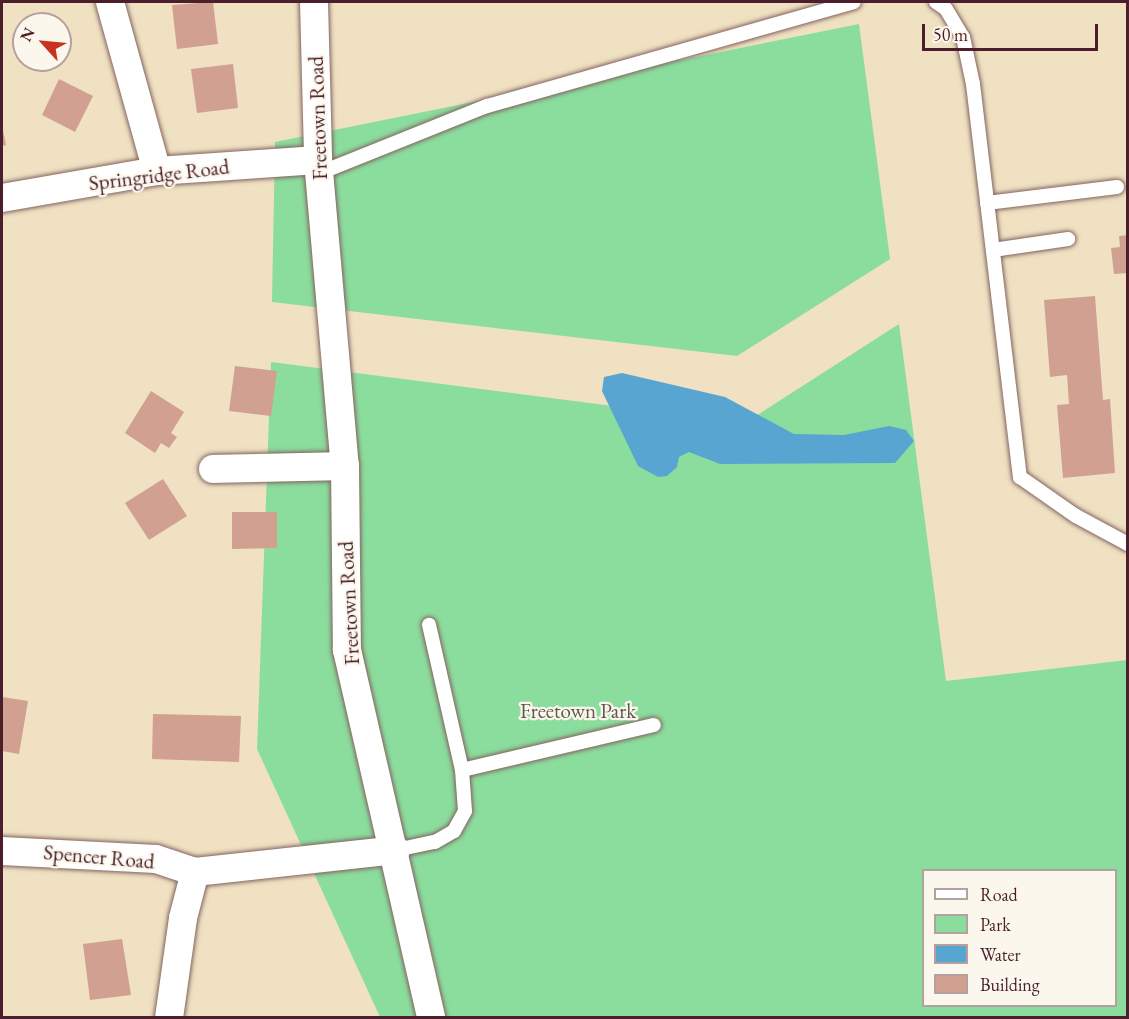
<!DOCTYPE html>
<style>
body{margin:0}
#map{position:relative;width:1129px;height:1019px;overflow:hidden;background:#efe1c2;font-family:"EB Garamond",serif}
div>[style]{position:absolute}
.green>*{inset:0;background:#8bdd9e}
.water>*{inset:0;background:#58a5d1}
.building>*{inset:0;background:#d1a090}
.roads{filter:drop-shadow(0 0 2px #846360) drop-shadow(0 0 2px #846360)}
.lane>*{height:14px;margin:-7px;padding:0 7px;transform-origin:7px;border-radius:7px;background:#fff}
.street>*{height:28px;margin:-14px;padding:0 14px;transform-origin:14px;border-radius:14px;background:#fff}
span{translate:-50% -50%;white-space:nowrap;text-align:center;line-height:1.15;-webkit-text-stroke:4.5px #fbf7ec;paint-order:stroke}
.street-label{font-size:21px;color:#4a1f2b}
.park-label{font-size:21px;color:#5e584e}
.frame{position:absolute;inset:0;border:3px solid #4a1f2b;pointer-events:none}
.legend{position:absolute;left:922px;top:869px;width:195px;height:138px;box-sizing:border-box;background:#fbf7ec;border:2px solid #b4a19f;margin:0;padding:8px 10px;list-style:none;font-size:18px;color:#4a1f2b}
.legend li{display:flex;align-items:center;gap:12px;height:30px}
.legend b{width:30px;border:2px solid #b4a19f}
.north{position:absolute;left:12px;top:12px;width:60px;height:60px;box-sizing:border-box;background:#fbf7ec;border:2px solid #b4a19f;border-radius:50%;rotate:297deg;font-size:16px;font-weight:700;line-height:24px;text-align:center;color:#4a1f2b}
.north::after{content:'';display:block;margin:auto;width:21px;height:27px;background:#c8321e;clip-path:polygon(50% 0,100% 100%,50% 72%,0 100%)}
.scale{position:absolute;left:922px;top:24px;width:176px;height:27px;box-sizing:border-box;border:3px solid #4a1f2b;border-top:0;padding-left:8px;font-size:18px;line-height:21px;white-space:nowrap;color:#4a1f2b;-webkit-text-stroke:4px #fbf7ec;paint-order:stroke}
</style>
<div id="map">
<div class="green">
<i style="clip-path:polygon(859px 24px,890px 259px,737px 356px,272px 302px,275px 142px)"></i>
<i style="clip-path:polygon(evenodd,899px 324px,946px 681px,1127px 660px,1127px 1017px,380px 1017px,257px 749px,271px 362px,745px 423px,899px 324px,924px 870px,1116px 870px,1116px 1006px,924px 1006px,924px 870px)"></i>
</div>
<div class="water">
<i style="clip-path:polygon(622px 373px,725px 397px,794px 434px,844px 435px,889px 426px,906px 430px,914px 441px,895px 463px,720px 464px,689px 452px,679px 457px,677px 467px,667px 476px,658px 477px,638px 466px,602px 391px,604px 377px)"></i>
</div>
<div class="building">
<i style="clip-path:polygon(213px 2px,218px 44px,177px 49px,172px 5px)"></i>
<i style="clip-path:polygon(233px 64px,238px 108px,197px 113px,191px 69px)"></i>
<i style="clip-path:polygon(59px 79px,93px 96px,75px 132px,42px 115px)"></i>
<i style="clip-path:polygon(2px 126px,6px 145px,2px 146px)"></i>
<i style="clip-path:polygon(1128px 235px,1128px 273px,1114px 274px,1111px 248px,1120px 247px,1119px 236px)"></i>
<i style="clip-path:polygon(1095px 296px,1103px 400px,1110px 399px,1115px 473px,1063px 478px,1057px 405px,1069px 404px,1067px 375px,1050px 377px,1044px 300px)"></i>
<i style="clip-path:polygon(235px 366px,277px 371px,271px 416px,229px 411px)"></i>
<i style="clip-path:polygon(151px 391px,184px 412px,171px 433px,177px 437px,169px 448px,161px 443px,155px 453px,125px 433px)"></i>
<i style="clip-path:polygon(163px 479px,187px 516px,149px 540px,125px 503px)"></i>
<i style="clip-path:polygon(232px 512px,277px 512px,277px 548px,232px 549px)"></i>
<i style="clip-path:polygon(2px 697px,28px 701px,19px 754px,2px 751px)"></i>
<i style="clip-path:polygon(153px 714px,241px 716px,239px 762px,152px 759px)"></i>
<i style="clip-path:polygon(122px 939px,131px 995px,90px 1000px,83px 944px)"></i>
</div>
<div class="roads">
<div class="lane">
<i style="left:936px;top:2px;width:12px;rotate:35deg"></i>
<i style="left:946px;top:9px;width:33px;rotate:59deg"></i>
<i style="left:963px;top:37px;width:48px;rotate:78deg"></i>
<i style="left:973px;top:84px;width:396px;rotate:83.2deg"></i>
<i style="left:1020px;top:477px;width:68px;rotate:34.9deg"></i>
<i style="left:1076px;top:516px;width:59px;rotate:28.3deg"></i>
<i style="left:320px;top:173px;width:180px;rotate:-21.9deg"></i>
<i style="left:487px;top:106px;width:381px;rotate:-15.8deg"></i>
<i style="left:987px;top:203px;width:131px;rotate:-7deg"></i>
<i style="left:993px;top:250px;width:76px;rotate:-8.3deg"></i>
<i style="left:462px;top:770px;width:197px;rotate:-13.2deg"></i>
<i style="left:396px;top:850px;width:40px;rotate:-12deg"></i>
<i style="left:435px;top:842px;width:22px;rotate:-30deg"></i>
<i style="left:454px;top:831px;width:23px;rotate:-61deg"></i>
<i style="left:465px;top:811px;width:41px;rotate:-94.2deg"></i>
<i style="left:462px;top:770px;width:149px;rotate:-102.8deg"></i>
</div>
<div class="street">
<i style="left:110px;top:2px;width:175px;rotate:74.5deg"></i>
<i style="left:314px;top:2px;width:158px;rotate:88.5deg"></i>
<i style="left:318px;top:160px;width:307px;rotate:85deg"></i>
<i style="left:345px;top:466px;width:184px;rotate:89.4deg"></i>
<i style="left:347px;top:650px;width:377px;rotate:77.1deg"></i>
<i style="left:2px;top:198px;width:157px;rotate:-9.9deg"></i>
<i style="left:157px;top:171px;width:161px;rotate:-3.9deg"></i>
<i style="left:213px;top:469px;width:132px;rotate:-1.3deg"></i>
<i style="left:2px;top:851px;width:154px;rotate:3deg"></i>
<i style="left:156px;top:859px;width:41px;rotate:18.4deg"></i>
<i style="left:195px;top:872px;width:202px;rotate:-6.2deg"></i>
<i style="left:169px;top:1018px;width:101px;rotate:-82deg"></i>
<i style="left:183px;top:918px;width:48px;rotate:-75.4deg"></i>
</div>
</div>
<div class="street-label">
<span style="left:318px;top:118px;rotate:-92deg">Freetown Road</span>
<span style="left:159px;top:175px;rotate:-7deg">Springridge Road</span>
<span style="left:349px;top:603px;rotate:-93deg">Freetown Road</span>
<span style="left:99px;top:857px;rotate:5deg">Spencer Road</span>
</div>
<div class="park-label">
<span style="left:578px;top:711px">Freetown Park</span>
</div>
<div class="frame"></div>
<ul class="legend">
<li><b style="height:8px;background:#fff"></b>Road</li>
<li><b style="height:16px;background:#8bdd9e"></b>Park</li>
<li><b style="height:16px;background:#58a5d1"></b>Water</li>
<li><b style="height:16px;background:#d1a090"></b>Building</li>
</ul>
<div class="north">N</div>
<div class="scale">50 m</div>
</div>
